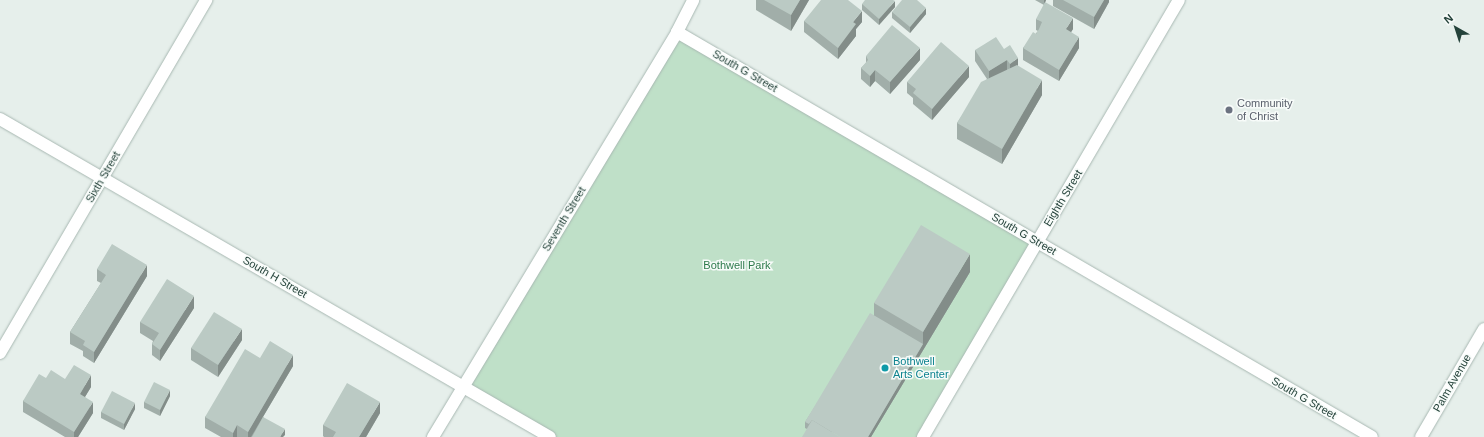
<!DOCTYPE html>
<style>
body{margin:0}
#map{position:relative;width:1484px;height:437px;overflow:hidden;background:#e6efeb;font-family:Arial,sans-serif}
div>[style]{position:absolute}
.green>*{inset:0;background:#bfe0c8}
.roads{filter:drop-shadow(0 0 1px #a8b8b2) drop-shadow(0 0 1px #a8b8b2)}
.street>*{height:12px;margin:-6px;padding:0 6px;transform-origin:6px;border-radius:6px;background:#fff}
.wall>*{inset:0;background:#a1aea9}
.shaded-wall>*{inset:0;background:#838d89}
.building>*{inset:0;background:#bbcac4}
.dots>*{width:11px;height:11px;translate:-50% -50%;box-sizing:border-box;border:2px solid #f7fbf9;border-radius:50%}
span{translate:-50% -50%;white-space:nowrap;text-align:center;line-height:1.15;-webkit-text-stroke:3px #f7fbf9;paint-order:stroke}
.street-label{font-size:11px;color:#24423a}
.worship-label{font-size:11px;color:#5b616d}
.left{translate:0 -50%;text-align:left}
.park-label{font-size:11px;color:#2d7a4b}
.culture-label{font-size:11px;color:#0d838f}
.north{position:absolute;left:1436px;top:8px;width:40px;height:40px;-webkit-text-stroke:3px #f7fbf9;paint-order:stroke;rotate:321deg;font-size:11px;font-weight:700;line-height:16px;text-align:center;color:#24423a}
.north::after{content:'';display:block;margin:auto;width:14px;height:18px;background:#24423a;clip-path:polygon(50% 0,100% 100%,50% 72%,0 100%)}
</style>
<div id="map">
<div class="green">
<i style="clip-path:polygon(677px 32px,1037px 242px,923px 437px,550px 437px,462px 386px)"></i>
</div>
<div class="roads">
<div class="street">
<i style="left:677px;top:32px;width:804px;rotate:30.23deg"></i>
<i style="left:0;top:119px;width:635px;rotate:30.04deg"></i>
<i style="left:0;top:353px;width:409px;rotate:-59.7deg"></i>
<i style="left:433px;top:437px;width:473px;rotate:-58.9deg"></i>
<i style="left:677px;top:32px;width:36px;rotate:-63deg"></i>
<i style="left:923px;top:437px;width:506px;rotate:-59.64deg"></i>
<i style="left:1421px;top:437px;width:125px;rotate:-59.7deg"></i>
</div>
</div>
<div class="wall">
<i style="clip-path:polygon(756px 0,809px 0,791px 31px,756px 10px)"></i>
<i style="clip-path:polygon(1035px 0,1046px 0,1044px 5px)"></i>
<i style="clip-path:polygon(1053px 0,1109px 0,1109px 2px,1094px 29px,1053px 6px)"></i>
<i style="clip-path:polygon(862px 4px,895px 7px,879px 25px,862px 10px)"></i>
<i style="clip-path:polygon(892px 12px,926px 14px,910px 33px,892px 18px)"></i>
<i style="clip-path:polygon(1036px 19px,1073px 29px,1071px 32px,1079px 48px,1059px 81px,1023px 60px,1023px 48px,1038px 31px,1036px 30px)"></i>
<i style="clip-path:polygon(804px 21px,862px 22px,856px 29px,856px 36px,838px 59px,804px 32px)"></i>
<i style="clip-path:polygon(1004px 49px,1042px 95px,1002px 164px,957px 139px,957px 123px,987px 79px,975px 61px,975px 50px)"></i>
<i style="clip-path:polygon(866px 56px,920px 60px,890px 94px,875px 81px,870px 87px,861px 79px,861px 68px,866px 63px)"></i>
<i style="clip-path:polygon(969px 77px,932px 120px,913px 104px,913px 98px,907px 93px,907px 82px)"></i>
<i style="clip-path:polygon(97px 269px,147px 276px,94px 363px,83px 356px,83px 351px,70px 344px,70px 332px,101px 283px,97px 281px)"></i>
<i style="clip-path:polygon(970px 272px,871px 437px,807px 429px,805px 428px,805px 422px,874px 315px,874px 303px)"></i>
<i style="clip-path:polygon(194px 308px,160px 361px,152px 355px,152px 344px,153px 341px,140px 333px,140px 322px)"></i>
<i style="clip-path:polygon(242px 340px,218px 377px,191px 360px,191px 348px)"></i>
<i style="clip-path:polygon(260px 358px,293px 366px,263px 417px,285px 435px,251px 437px,221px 437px,205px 428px,205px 417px)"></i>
<i style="clip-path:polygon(46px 378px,91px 387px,85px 397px,93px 413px,78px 437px,65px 437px,23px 412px,23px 401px)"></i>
<i style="clip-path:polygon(170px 396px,160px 416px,144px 408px,144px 402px)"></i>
<i style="clip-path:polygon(135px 409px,124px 430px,101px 418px,101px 412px)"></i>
<i style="clip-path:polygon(380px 413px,366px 437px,324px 437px,323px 436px,323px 425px)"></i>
</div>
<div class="shaded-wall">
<i style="clip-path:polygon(800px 0,809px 0,791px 31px,791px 15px)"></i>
<i style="clip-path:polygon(1044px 0,1046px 0,1044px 5px)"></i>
<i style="clip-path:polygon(1104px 0,1109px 0,1109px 2px,1094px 29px,1094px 17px)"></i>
<i style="clip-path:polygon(895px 1px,895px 7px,879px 25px,879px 19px)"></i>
<i style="clip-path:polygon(926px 8px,926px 14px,910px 33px,910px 27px)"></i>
<i style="clip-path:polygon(862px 11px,862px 22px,856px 29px,856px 36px,838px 59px,838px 48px,853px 22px)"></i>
<i style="clip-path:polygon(1073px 18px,1073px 29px,1066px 40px,1066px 29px)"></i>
<i style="clip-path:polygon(1079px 37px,1079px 48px,1059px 81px,1059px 70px)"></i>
<i style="clip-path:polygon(920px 48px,920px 60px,890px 94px,890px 82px)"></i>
<i style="clip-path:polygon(1018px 58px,1018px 70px,1010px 75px,1010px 64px)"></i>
<i style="clip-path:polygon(1007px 60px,1007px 71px,989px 82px,989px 71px)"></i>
<i style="clip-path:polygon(969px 66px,969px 77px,932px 120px,932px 109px)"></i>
<i style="clip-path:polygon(875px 70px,875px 81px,870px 87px,870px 76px)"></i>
<i style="clip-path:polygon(1042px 80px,1042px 95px,1002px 164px,1002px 149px)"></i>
<i style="clip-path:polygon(970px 254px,970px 272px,871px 437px,868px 437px,923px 344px,923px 332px)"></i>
<i style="clip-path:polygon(147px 265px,147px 276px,94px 363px,94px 352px)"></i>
<i style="clip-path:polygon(194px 296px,194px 308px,160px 361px,160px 350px)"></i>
<i style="clip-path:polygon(242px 329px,242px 340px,218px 377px,218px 365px)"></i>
<i style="clip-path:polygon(293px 355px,293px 366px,251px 437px,248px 437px,248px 432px)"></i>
<i style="clip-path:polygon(91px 375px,91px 387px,80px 405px,80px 394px)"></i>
<i style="clip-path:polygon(170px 390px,170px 396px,160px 416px,160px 410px)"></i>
<i style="clip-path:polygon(93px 402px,93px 413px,78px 437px,74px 437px,74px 432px)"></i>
<i style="clip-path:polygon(380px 402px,380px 413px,366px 437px,359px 437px)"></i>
<i style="clip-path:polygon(135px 403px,135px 409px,124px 430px,124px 424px)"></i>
<i style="clip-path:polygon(237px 425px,237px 437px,233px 437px,233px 433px)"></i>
<i style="clip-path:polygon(285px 429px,285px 435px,283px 437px,280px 437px)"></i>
</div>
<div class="building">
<i style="clip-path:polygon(764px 0,800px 0,791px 15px)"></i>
<i style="clip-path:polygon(821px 0,848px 0,862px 11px,853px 22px,856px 24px,838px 48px,804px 21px)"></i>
<i style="clip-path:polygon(865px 0,893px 0,895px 1px,879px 19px,862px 4px)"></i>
<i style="clip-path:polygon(902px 0,917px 0,926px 8px,910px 27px,892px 12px)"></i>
<i style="clip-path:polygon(1063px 0,1104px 0,1094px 17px)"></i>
<i style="clip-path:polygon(1045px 2px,1073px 18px,1066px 29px,1079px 37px,1059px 70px,1023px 48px,1033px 32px,1036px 34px,1039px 29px,1042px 22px,1036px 19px)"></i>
<i style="clip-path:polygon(892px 25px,920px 48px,890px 82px,875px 70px,870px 76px,861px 68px,868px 60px,866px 56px)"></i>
<i style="clip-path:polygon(996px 37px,1004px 49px,1010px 45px,1018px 58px,1010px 64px,1007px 60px,989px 71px,975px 50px)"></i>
<i style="clip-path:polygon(941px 42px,969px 66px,932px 109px,913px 93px,916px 89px,907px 82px)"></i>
<i style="clip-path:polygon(1017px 65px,1042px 80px,1002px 149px,957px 123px,981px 82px)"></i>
<i style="clip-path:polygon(921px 225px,970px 254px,923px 332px,874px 303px)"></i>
<i style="clip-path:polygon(112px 244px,147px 265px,94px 352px,83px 345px,85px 341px,70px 332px,106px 275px,97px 269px)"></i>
<i style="clip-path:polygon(167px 279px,194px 296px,160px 350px,152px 344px,159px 333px,140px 322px)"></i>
<i style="clip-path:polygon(214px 312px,242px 329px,218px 365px,191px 348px)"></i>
<i style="clip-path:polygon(870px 313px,923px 344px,868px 437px,840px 437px,812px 420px,809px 424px,805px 422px)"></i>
<i style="clip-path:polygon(270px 341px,293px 355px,248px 432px,237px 425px,233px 433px,205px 417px,245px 349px,260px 358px)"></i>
<i style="clip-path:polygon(74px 365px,91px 375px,80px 394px,93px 402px,74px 432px,23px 401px,39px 374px,46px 378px,51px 370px,65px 379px)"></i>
<i style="clip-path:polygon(154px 382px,170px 390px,160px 410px,144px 402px)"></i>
<i style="clip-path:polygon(347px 383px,380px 402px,359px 437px,333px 437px,336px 432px,323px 425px)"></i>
<i style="clip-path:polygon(112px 391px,135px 403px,124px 424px,101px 412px)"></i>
<i style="clip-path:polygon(263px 417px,285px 429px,280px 437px,252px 437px)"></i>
<i style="clip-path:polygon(812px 420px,840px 437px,802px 437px)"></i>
</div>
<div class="dots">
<i style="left:1229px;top:110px;background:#6b7280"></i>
<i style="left:885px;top:368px;background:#0f9aa8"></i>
</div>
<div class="street-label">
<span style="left:745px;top:71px;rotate:30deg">South G Street</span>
<span style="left:103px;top:177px;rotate:-60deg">Sixth Street</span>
<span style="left:1063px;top:198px;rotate:-59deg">Eighth Street</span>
<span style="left:564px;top:219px;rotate:-59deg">Seventh Street</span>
<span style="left:1024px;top:234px;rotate:30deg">South G Street</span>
<span style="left:275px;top:277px;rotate:30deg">South H Street</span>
<span style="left:1452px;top:383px;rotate:-60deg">Palm Avenue</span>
<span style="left:1304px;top:398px;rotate:30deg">South G Street</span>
</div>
<div class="worship-label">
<span class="left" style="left:1237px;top:110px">Community<br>of Christ</span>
</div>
<div class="park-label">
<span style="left:737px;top:265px">Bothwell Park</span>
</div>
<div class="culture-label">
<span class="left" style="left:893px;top:368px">Bothwell<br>Arts Center</span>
</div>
<div class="north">N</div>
</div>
